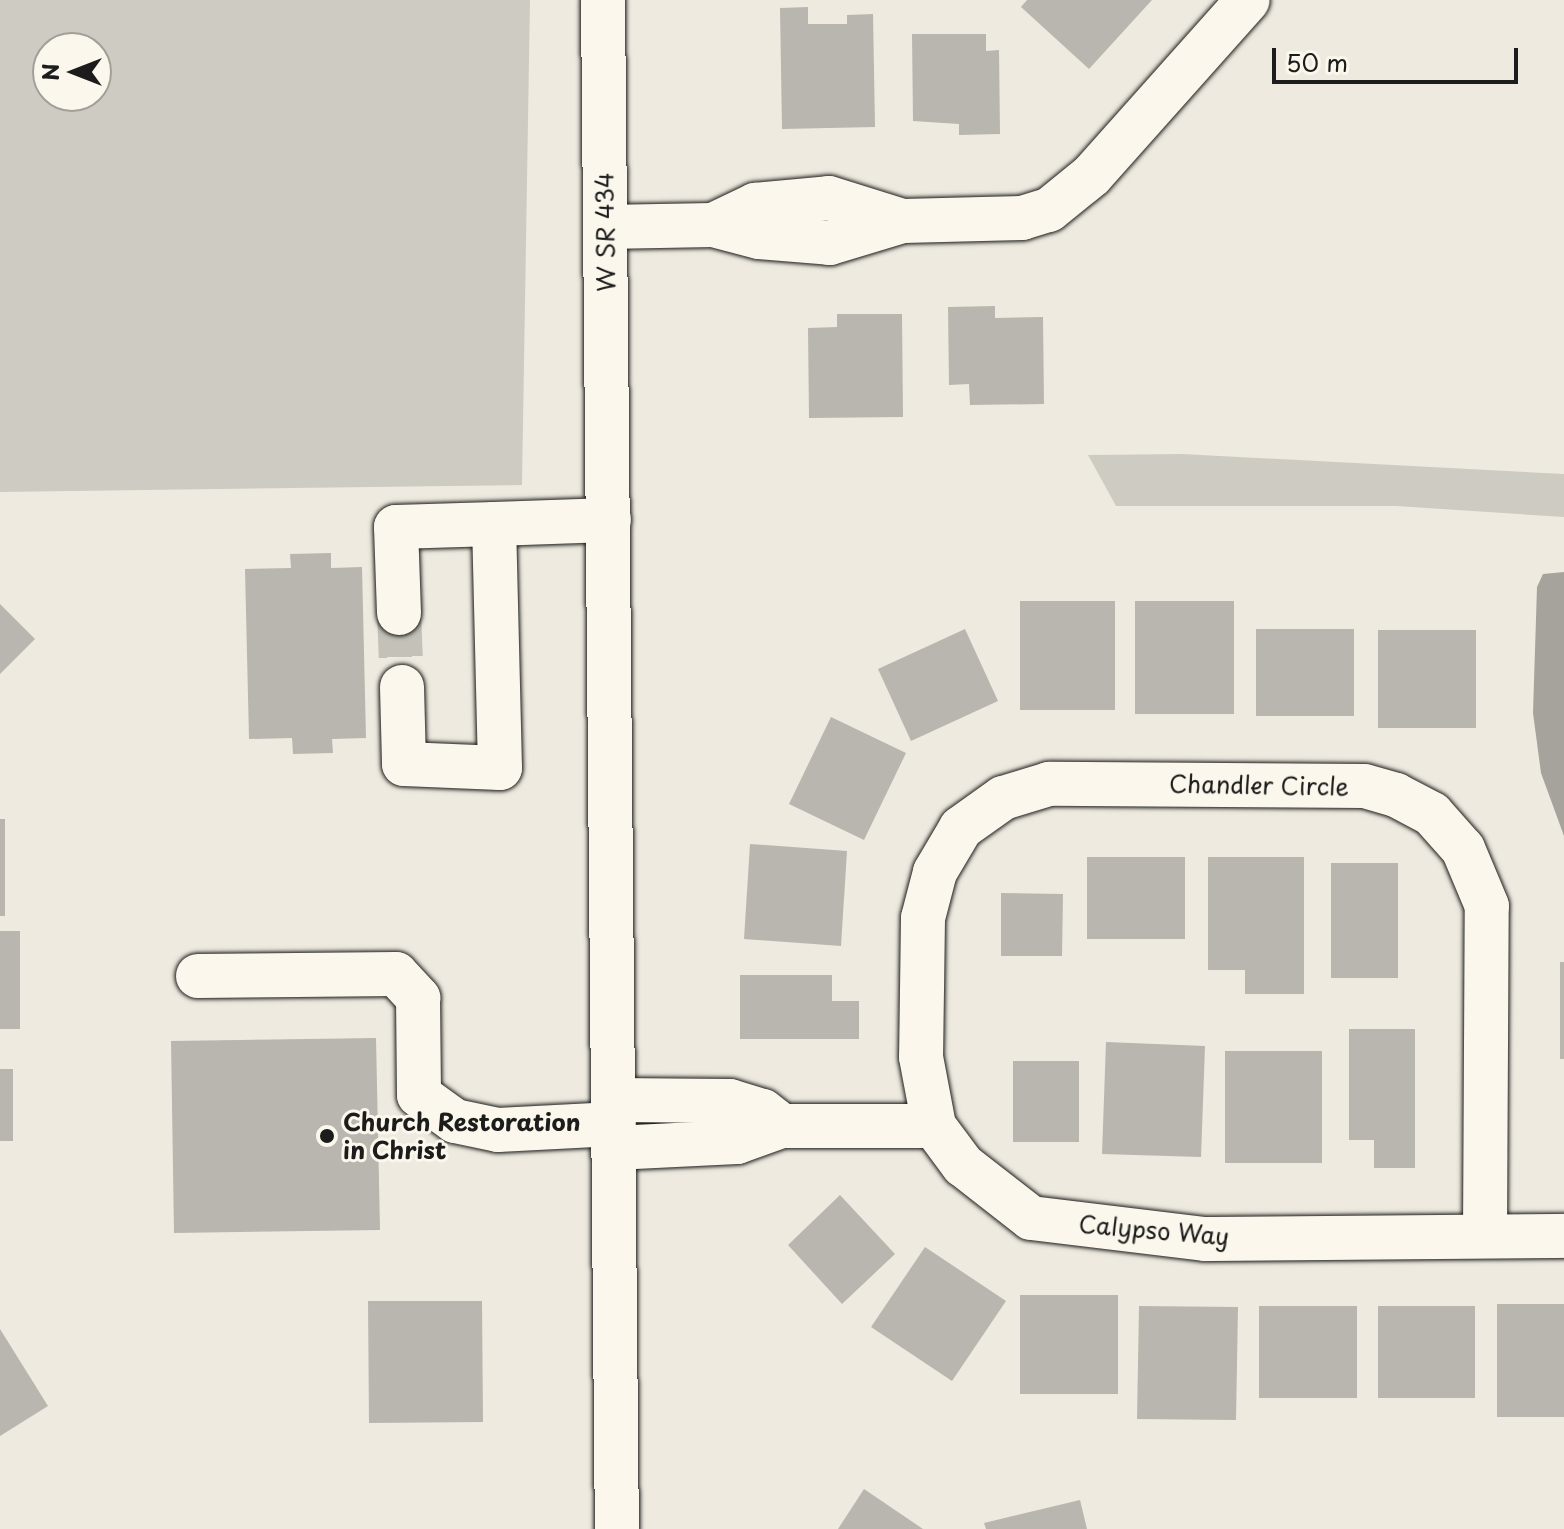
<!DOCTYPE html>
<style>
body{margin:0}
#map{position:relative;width:1564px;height:1529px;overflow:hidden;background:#eeeadf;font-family:"Playpen Sans",sans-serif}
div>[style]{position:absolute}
.green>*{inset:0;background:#ceccc2}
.water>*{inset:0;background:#a6a39d}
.building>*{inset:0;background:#b9b6af}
.minor-tunnel>*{height:44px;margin-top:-22px;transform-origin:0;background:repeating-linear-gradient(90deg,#c4c1b8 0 44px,transparent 0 66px)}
.roads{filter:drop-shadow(0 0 2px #1c1c1c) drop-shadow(0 0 2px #1c1c1c)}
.minor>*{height:44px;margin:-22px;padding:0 22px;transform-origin:22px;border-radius:22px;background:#fbf7ec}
.major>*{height:44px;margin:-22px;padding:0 22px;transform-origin:22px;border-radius:22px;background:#fbf7ec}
.dots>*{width:22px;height:22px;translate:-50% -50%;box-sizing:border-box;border:4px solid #fbf7ec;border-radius:50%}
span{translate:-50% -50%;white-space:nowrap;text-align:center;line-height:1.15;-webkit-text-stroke:6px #fbf7ec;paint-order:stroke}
.street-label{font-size:24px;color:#1c1c1c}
.poi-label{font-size:24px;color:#1c1c1c;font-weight:700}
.left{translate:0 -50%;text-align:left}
.north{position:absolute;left:32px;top:32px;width:80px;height:80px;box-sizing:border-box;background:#fbf7ec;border:2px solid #a29f99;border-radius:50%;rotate:270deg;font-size:22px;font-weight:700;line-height:32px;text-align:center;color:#1c1c1c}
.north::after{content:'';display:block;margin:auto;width:28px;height:36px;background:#1c1c1c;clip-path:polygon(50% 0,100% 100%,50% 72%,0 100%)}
.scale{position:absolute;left:1272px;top:48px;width:246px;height:36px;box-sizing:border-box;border:4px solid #1c1c1c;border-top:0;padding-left:10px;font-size:24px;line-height:28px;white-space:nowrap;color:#1c1c1c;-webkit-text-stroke:6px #fbf7ec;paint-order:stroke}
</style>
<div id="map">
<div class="green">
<i style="clip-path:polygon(evenodd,0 0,530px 0,522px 485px,0 492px,0 0,96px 48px,96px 96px,48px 96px,48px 48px,96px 48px)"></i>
<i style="clip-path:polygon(1182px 454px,1564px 474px,1564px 517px,1396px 506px,1116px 506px,1088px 455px)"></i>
</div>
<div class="water">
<i style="clip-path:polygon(1564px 572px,1564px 836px,1541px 773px,1533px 713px,1537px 587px,1543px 574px)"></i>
</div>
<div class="building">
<i style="clip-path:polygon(1027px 0,1152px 0,1089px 69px,1021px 7px)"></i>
<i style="clip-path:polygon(808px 7px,808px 24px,847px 24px,847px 15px,873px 14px,875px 127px,782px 129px,780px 8px)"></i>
<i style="clip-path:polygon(912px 34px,986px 34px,986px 51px,999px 50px,1000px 134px,959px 135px,959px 124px,913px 121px)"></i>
<i style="clip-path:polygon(995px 306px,995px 318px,1043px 317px,1044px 404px,970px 405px,969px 384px,949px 385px,948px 307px)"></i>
<i style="clip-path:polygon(837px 314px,902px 314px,903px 417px,809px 418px,808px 328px,837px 327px)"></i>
<i style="clip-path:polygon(331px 553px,331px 568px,362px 567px,366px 738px,332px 739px,333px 753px,293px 754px,292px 738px,249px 739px,245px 569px,291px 568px,290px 554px)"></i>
<i style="clip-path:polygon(1020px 601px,1115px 601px,1115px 710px,1020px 710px)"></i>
<i style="clip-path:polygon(1135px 601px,1234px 601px,1234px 714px,1135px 714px)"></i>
<i style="clip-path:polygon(0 604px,35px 639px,0 674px)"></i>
<i style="clip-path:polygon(965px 629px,998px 701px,911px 741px,878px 669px)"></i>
<i style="clip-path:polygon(1256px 629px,1354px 629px,1354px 716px,1256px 716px)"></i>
<i style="clip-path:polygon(1378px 630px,1476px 630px,1476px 728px,1378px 728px)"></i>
<i style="clip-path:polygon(831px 717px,906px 753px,864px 840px,789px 804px)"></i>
<i style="clip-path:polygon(0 819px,5px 819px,5px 916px,0 916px)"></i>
<i style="clip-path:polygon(750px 844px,847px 851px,841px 946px,744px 939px)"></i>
<i style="clip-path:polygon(1087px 857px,1185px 857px,1185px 939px,1087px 939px)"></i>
<i style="clip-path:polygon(1208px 857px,1304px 857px,1304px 994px,1245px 994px,1245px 970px,1208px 970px)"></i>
<i style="clip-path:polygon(1331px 863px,1398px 863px,1398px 978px,1331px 978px)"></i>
<i style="clip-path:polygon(1001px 893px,1063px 894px,1062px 956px,1001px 956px)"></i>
<i style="clip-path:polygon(0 931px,20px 931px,20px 1029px,0 1029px)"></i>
<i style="clip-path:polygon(1560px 962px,1564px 962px,1564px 1059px,1560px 1059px)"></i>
<i style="clip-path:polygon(740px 975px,832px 975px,832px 1001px,859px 1001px,859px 1039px,740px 1039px)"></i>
<i style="clip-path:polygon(1349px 1029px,1415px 1029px,1415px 1168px,1374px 1168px,1374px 1140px,1349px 1140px)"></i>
<i style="clip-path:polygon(376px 1038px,380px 1230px,174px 1233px,171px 1041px)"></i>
<i style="clip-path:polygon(1106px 1042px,1205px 1046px,1201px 1157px,1102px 1154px)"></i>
<i style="clip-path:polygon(1225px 1051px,1322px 1051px,1322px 1163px,1225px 1163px)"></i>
<i style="clip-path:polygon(1013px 1061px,1079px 1061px,1079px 1142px,1013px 1142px)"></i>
<i style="clip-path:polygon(0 1069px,13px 1069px,13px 1141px,0 1141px)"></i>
<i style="clip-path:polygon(840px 1195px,895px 1254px,842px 1304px,788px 1245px)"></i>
<i style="clip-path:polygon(925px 1247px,1006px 1301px,952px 1381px,871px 1327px)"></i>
<i style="clip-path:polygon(1020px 1295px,1118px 1295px,1118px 1394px,1020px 1394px)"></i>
<i style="clip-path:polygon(368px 1301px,482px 1301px,483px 1422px,369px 1423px)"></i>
<i style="clip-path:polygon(1497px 1304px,1564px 1304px,1564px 1417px,1497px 1417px)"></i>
<i style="clip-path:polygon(1139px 1306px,1238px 1307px,1236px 1420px,1137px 1419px)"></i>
<i style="clip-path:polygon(1259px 1306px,1357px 1306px,1357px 1398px,1259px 1398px)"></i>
<i style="clip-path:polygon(1378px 1306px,1475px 1306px,1475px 1398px,1378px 1398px)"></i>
<i style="clip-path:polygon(0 1329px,48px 1406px,0 1436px)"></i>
<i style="clip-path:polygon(864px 1489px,923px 1529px,838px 1529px)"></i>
<i style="clip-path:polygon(1080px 1500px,1087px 1529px,986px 1529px,984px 1523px)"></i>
</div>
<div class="minor-tunnel">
<i style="left:399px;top:613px;width:74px;rotate:87.7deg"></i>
</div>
<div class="roads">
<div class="minor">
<i style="left:713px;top:225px;width:47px;rotate:-25.5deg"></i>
<i style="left:755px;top:205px;width:74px;rotate:-5.4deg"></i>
<i style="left:829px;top:198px;width:77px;rotate:17.3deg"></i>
<i style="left:605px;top:227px;width:108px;rotate:-1.1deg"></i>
<i style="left:713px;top:225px;width:48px;rotate:14.6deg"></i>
<i style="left:759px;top:237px;width:71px;rotate:4.8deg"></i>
<i style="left:830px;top:243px;width:76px;rotate:-16.8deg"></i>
<i style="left:903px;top:221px;width:119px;rotate:-1.4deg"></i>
<i style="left:1022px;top:218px;width:28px;rotate:-17deg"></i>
<i style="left:1049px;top:210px;width:55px;rotate:-39.1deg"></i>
<i style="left:1092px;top:175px;width:234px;rotate:-48.3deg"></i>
<i style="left:399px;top:613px;width:86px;rotate:-92deg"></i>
<i style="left:396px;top:527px;width:98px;rotate:-1.8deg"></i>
<i style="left:402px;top:687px;width:77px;rotate:88.5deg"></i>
<i style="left:404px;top:764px;width:96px;rotate:2.4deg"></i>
<i style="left:500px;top:768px;width:244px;rotate:-91.4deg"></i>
<i style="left:494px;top:524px;width:115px;rotate:-2deg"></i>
<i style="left:198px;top:976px;width:198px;rotate:-0.6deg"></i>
<i style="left:396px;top:974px;width:33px;rotate:47deg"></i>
<i style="left:418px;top:998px;width:97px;rotate:89.4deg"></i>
<i style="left:419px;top:1095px;width:44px;rotate:35.8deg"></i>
<i style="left:455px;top:1121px;width:44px;rotate:11.8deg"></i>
<i style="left:498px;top:1130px;width:116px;rotate:-3deg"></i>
<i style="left:614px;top:1100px;width:116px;rotate:0.5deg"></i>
<i style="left:730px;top:1101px;width:34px;rotate:17deg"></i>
<i style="left:763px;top:1111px;width:24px;rotate:38deg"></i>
<i style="left:614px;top:1148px;width:123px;rotate:-2.8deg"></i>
<i style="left:737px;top:1142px;width:48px;rotate:-19.6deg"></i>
<i style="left:782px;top:1126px;width:152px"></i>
<i style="left:1485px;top:1236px;width:330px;rotate:-89.7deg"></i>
<i style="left:1487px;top:906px;width:62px;rotate:-112.8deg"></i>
<i style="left:1463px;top:849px;width:47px;rotate:-131.5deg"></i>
<i style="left:1432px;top:814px;width:41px;rotate:-152.2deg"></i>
<i style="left:1396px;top:795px;width:33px;rotate:-164deg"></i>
<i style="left:1364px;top:786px;width:315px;rotate:-179.6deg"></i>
<i style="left:1049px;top:784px;width:48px;rotate:163.1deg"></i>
<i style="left:1003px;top:798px;width:52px;rotate:144.5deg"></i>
<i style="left:961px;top:828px;width:51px;rotate:120.6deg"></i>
<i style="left:935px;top:872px;width:48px;rotate:104.6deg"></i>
<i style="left:923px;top:918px;width:139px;rotate:90.8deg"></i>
<i style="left:921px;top:1057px;width:70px;rotate:79.3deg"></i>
<i style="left:934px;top:1126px;width:49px;rotate:53.4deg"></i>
<i style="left:963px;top:1165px;width:86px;rotate:37.9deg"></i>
<i style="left:1031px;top:1218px;width:175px;rotate:6.9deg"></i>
<i style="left:1205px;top:1239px;width:359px;rotate:-0.5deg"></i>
</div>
<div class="major">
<i style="left:603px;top:0;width:1529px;rotate:89.48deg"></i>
</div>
</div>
<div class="dots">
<i style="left:327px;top:1136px;background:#1c1c1c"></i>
</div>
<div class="street-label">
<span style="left:605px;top:232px;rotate:-91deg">W SR 434</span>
<span style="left:1259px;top:785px;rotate:1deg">Chandler Circle</span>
<span style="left:1154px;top:1230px;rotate:5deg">Calypso Way</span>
</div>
<div class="poi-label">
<span class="left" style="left:343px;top:1136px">Church Restoration<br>in Christ</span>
</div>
<div class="north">N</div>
<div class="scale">50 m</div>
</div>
